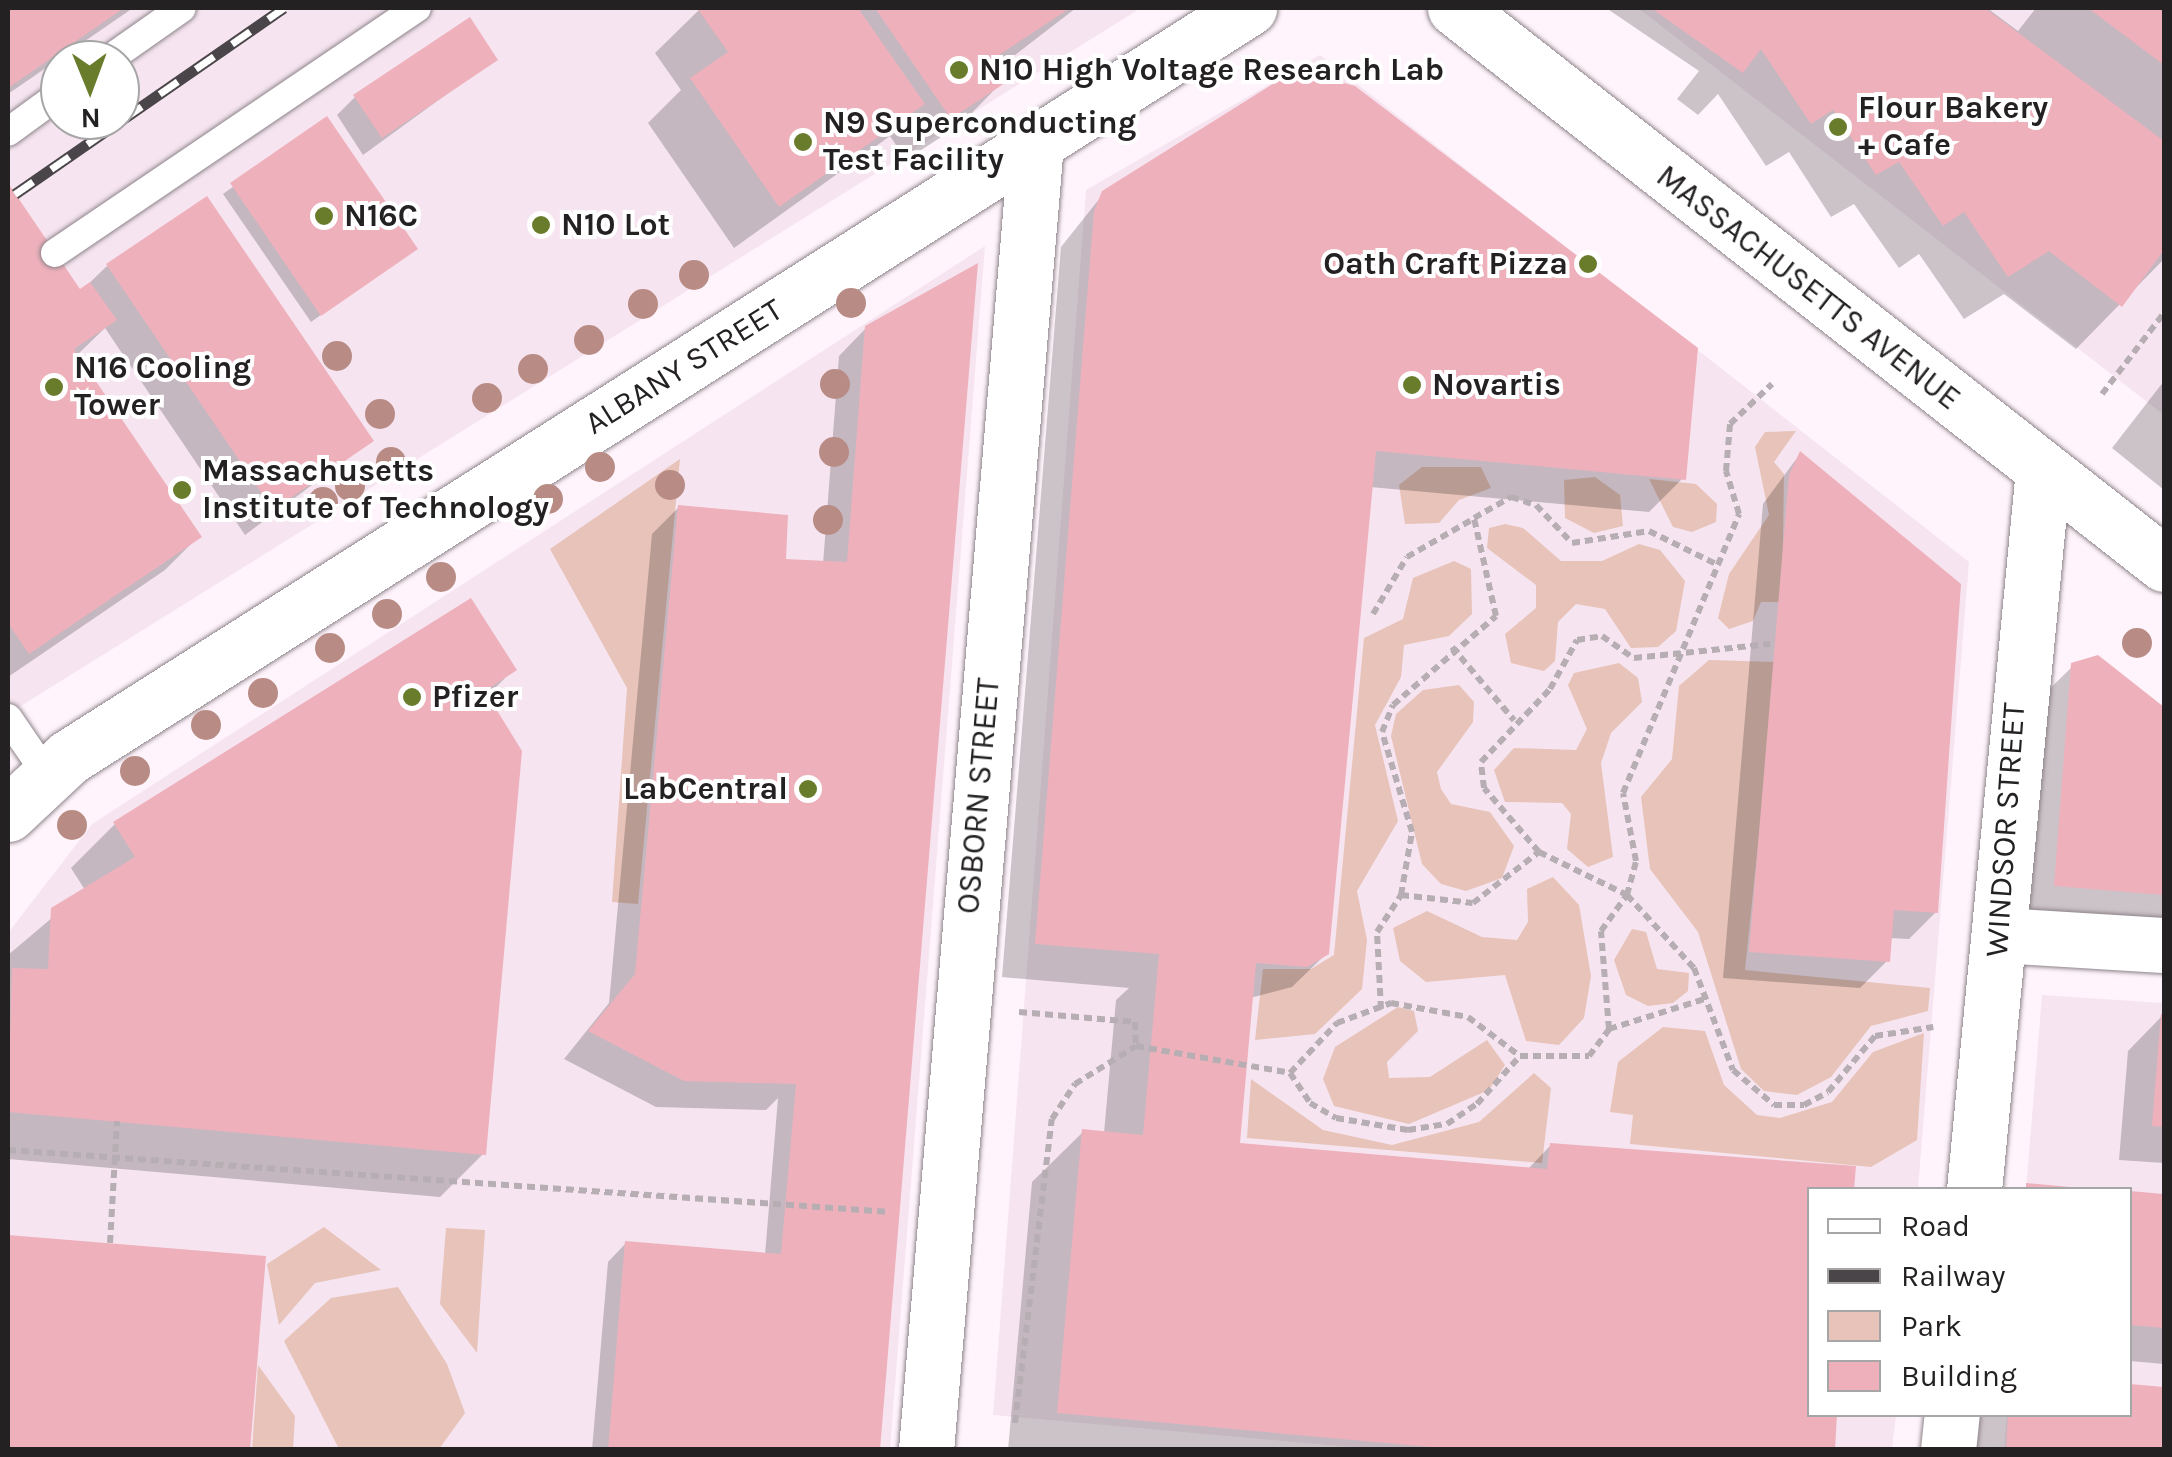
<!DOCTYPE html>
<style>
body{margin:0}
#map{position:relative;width:2172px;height:1457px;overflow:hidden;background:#fff4fb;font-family:Karla,sans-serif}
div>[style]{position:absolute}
.built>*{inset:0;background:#f6e5f0}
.green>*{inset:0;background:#e7c3b9}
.shadow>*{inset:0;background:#0003}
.building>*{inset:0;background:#eeb1bc}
.path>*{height:6px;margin-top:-3px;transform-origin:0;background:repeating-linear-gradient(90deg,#b6aeb3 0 8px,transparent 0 13px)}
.roads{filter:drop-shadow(0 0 2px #8d848a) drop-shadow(0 0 2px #8d848a)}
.service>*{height:28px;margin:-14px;padding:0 14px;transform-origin:14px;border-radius:14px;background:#fff}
.minor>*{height:55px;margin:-27.5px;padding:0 27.5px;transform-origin:27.5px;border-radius:27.5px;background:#fff}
.secondary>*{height:55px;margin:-27.5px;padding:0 27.5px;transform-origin:27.5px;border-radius:27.5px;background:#fff}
.primary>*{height:55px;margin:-27.5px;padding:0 27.5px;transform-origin:27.5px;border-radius:27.5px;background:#fff}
.rail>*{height:11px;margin-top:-5.5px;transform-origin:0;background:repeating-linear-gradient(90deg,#fff 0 22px,#4a4548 0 44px);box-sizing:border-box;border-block:2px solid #4a4548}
.path-bridge>*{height:6px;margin-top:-3px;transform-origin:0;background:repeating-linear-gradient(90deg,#b6aeb3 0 8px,transparent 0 13px)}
.trees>*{width:30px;height:30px;margin:-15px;border-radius:50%;background:#b88c85}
.dots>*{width:28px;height:28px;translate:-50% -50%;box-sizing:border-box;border:5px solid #fff;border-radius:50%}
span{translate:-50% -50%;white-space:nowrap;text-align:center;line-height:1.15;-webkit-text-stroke:8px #fff;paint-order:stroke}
.poi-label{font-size:32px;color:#242123;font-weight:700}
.left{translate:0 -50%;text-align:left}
.right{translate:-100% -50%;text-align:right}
.street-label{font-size:32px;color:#242123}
.frame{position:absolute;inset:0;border:10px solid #242123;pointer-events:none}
.legend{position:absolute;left:1807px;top:1187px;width:325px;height:230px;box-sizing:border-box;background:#fff;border:2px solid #a7a6a7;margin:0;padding:12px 18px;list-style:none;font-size:30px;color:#242123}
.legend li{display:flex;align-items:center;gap:20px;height:50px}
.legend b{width:50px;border:2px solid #a7a6a7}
.north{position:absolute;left:40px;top:40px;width:100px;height:100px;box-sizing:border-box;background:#fff;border:2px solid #a7a6a7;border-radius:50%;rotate:179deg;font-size:28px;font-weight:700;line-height:40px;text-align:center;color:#242123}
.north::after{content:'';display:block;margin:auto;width:35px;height:45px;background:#687c2c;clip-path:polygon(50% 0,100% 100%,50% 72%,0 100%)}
</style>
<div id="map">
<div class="built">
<i style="clip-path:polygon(evenodd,8px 8px,1141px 8px,8px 714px,8px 8px,60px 60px,120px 60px,120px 120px,60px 120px,60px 60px)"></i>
<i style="clip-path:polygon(1638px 8px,2164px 8px,2164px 415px)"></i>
<i style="clip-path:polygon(1320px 55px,1969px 562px,1918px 1189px,1810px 1190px,1810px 1414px,1896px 1415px,1892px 1449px,1384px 1450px,993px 1415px,1086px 190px)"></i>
<i style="clip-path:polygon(985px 246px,890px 1449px,8px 1450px,8px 933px,92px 824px)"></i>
<i style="clip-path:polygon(2042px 995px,2164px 1003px,2164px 1449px,2004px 1450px,2007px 1415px,2130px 1414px,2130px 1190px,2026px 1189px)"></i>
</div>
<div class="green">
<i style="clip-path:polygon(1796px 431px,1774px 462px,1784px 474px,1782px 602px,1761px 602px,1753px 621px,1729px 629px,1718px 618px,1729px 574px,1769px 515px,1755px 447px,1765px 432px)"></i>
<i style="clip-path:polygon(680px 459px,638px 904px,612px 902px,627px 688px,550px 549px)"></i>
<i style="clip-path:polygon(1422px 467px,1481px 467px,1491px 488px,1459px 500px,1439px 523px,1405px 524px,1399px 485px)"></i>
<i style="clip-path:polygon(1595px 477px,1620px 495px,1623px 526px,1594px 533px,1565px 518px,1564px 480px)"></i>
<i style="clip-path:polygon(1649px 479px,1696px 484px,1717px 504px,1716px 522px,1692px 532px,1673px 527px)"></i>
<i style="clip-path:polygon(1505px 524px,1523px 528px,1561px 561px,1602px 561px,1639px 544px,1660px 550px,1685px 581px,1676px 631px,1658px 647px,1631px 648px,1605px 609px,1576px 604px,1558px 622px,1555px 661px,1544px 671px,1511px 663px,1505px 634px,1536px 608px,1536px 585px,1487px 548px,1489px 528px)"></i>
<i style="clip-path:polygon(1454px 561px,1471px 569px,1472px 614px,1449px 636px,1404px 645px,1401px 677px,1375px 725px,1398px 821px,1357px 891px,1367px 940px,1362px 989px,1315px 1034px,1255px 1040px,1263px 969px,1311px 969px,1334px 955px,1364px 638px,1403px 619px,1413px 578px)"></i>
<i style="clip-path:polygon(1709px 660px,1777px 662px,1745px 970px,1930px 988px,1928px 1011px,1871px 1026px,1831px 1077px,1797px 1095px,1764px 1091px,1741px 1069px,1698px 932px,1650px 869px,1641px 797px,1672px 759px,1679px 686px)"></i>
<i style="clip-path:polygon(1619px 663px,1638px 678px,1642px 702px,1611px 733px,1601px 763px,1613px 857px,1588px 867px,1567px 849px,1571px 814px,1562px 803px,1505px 802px,1494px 770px,1514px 748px,1576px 750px,1587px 729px,1568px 685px,1574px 673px)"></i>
<i style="clip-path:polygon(1459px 685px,1474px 702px,1473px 722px,1437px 772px,1441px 789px,1451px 804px,1490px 812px,1514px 846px,1502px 878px,1466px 891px,1441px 884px,1422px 864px,1391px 736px,1396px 714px,1423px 690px)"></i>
<i style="clip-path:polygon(1553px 877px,1579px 905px,1591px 976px,1584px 1018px,1559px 1045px,1526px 1041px,1505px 975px,1426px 982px,1400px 961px,1393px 928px,1427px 911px,1482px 937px,1517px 940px,1528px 922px,1527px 889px)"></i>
<i style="clip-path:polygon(1632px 929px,1646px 932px,1657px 969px,1689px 973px,1688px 991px,1673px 1003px,1648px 1006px,1626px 995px,1614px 960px)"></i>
<i style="clip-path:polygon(1398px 1007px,1414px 1011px,1418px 1031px,1387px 1062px,1389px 1078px,1430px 1077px,1487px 1040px,1505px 1065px,1489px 1090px,1409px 1124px,1334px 1106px,1323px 1079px,1335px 1047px)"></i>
<i style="clip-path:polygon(1663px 1027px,1705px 1031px,1724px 1085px,1757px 1115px,1780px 1118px,1832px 1102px,1873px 1052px,1924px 1033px,1917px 1140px,1871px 1167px,1630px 1144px,1633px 1115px,1610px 1112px,1618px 1062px)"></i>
<i style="clip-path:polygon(1534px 1073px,1551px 1088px,1542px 1163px,1247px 1138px,1251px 1079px,1323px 1130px,1392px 1145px,1479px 1122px)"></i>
<i style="clip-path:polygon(324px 1227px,381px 1270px,315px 1283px,279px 1325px,267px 1264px)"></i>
<i style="clip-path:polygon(446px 1228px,485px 1230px,477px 1353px,440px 1304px)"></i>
<i style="clip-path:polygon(398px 1287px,447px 1364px,465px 1413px,439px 1449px,339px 1449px,284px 1341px,331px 1298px)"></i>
<i style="clip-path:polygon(258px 1365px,295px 1416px,293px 1449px,252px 1449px)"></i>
</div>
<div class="shadow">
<i style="clip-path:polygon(8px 8px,133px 8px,8px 94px)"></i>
<i style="clip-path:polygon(701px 8px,1076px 8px,997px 69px,1004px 80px,961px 124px,906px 160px,890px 136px,734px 248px,648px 123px,681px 90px,655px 53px)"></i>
<i style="clip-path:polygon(1606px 8px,1987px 8px,2018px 31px,2036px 8px,2164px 8px,2164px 259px,2076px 349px,2004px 294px,1964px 319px,1919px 254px,1899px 268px,1854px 204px,1831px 217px,1789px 152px,1766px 166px,1718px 94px,1698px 115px,1677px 99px,1699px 71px)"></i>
<i style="clip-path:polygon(495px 59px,363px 155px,337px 115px,355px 97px)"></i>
<i style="clip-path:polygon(327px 120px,415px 248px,311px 322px,223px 194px)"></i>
<i style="clip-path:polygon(8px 187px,80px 292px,107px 266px,371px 441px,245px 535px,105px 328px,76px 356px,199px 536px,165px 570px,8px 677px)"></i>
<i style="clip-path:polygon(1104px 193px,1683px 478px,1649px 512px,1370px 487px,1327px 953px,1292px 987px,1250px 998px,1237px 1145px,1527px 1170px,1551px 1145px,1810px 1190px,1810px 1414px,1832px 1450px,1008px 1450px,1032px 1182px,1083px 1132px,1104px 1133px,1116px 1000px,1129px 988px,1002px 977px,1061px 247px)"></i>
<i style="clip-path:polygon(866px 328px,877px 1450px,592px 1450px,608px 1262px,626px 1243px,765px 1255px,778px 1098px,766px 1110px,656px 1107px,564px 1059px,609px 1003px,652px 534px,679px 507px,783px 562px,823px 564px,839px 356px)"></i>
<i style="clip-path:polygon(2164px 381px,2164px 490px,2112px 448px)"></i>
<i style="clip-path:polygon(1800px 454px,1936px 912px,1909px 939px,1889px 938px,1887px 961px,1860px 988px,1723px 978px,1763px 504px)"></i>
<i style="clip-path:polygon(2097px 658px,2164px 710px,2164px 941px,2012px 929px,2028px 710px,2073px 666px)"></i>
<i style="clip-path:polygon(514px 669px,486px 697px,484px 1153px,440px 1197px,8px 1159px,8px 955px,85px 890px,71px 868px,115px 824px)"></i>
<i style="clip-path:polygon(2162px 1016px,2164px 1163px,2119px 1160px,2128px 1051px)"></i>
<i style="clip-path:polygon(2130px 1194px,2164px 1196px,2164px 1364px,2130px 1361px)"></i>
<i style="clip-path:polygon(8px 1237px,263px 1258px,247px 1450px,8px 1450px)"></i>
<i style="clip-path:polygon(2130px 1386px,2164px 1390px,2164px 1450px,1975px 1450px,1978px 1414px,2130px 1414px)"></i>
</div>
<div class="building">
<i style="clip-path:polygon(8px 8px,124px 8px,8px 88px)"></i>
<i style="clip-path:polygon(697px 8px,858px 8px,925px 104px,779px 207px,690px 78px,728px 52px)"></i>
<i style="clip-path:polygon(875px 8px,1070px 8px,993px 59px,1008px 81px,951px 119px)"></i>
<i style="clip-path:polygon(1651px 8px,1985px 8px,2164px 141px,2164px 250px,2122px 307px,2049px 251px,2008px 277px,1964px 212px,1943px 226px,1899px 162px,1876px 175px,1833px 110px,1811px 124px,1761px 49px,1743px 73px)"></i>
<i style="clip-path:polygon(2088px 8px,2164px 8px,2164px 65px)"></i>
<i style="clip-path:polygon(470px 17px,498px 60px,382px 138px,353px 95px)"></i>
<i style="clip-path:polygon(1307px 73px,1355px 86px,1698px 348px,1686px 480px,1376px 451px,1329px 954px,1307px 967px,1256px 963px,1240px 1143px,1547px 1169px,1550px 1143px,1856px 1166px,1854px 1190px,1810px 1190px,1810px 1414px,1837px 1414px,1835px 1450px,1463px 1450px,1057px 1413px,1082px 1129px,1143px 1135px,1159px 954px,1035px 944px,1094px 211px,1102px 191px,1284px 77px)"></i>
<i style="clip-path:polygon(327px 116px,418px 249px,321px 316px,230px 183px)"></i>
<i style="clip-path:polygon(8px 183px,80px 289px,90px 282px,117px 320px,74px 349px,202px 537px,29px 654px,8px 623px)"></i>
<i style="clip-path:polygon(207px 196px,374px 441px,273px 510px,106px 264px)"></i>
<i style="clip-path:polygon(978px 263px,880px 1450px,608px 1450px,625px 1241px,781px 1254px,796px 1084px,684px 1081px,588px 1031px,635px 974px,678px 505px,788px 515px,786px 559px,847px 562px,865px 326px)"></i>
<i style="clip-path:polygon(1800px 451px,1961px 584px,1938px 913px,1894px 910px,1890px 962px,1749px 952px,1789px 475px)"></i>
<i style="clip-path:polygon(471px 598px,517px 670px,485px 691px,522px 751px,486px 1155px,8px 1112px,12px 968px,48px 969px,51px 908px,135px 857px,113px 822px)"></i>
<i style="clip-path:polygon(2098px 655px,2164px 707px,2164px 895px,2054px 886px,2071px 663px)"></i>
<i style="clip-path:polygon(2161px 1014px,2164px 1014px,2164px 1127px,2152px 1126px)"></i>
<i style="clip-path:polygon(2026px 1183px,2070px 1187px,2070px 1190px,2026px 1190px)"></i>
<i style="clip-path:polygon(2130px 1191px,2164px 1194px,2164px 1328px,2130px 1325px)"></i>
<i style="clip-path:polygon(8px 1235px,266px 1256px,250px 1450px,8px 1450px)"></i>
<i style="clip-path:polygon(2130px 1384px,2164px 1387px,2164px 1450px,2006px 1450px,2008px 1414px,2130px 1414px)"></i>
</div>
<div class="path">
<i style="left:2102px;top:394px;width:102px;rotate:-52.6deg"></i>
<i style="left:1373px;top:614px;width:66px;rotate:-59.2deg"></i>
<i style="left:1407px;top:557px;width:76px;rotate:-29.9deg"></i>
<i style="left:1452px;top:647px;width:96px;rotate:49.7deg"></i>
<i style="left:1539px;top:852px;width:84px;rotate:-130.7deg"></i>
<i style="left:1484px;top:788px;width:26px;rotate:-97deg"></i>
<i style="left:1481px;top:762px;width:100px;rotate:-46.6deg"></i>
<i style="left:1550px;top:689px;width:56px;rotate:-61.1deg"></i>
<i style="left:1577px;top:640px;width:25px;rotate:-9deg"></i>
<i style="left:1602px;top:636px;width:39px;rotate:35deg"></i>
<i style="left:1634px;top:658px;width:137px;rotate:-5.9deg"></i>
<i style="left:1401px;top:895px;width:64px;rotate:-80.1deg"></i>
<i style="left:1412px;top:832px;width:104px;rotate:-106.7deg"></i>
<i style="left:1382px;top:732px;width:29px;rotate:-68deg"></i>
<i style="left:1393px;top:705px;width:136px;rotate:-40.8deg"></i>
<i style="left:1496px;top:616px;width:100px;rotate:-102.7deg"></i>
<i style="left:1474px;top:518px;width:43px;rotate:-29.6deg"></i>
<i style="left:1511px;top:497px;width:26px;rotate:18deg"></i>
<i style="left:1536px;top:505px;width:52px;rotate:46.5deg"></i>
<i style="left:1572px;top:543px;width:78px;rotate:-8.9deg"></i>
<i style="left:1649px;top:531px;width:75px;rotate:26.2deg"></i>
<i style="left:1381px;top:1009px;width:77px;rotate:-93deg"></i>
<i style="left:1377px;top:932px;width:44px;rotate:-57deg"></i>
<i style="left:1401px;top:895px;width:72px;rotate:6.3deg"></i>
<i style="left:1473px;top:903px;width:83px;rotate:-37.7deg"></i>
<i style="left:1539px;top:852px;width:98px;rotate:26deg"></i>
<i style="left:1627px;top:895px;width:35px;rotate:-75deg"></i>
<i style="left:1636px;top:861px;width:69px;rotate:-100.8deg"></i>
<i style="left:1623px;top:793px;width:302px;rotate:-67.4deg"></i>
<i style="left:1739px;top:514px;width:45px;rotate:-106.8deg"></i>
<i style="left:1726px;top:471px;width:47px;rotate:-85.1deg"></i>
<i style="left:1730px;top:424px;width:58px;rotate:-43.6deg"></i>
<i style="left:1019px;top:1012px;width:116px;rotate:4.9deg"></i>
<i style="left:1135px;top:1022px;width:24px;rotate:88deg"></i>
<i style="left:1136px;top:1046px;width:156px;rotate:9.9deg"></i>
<i style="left:1290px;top:1073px;width:69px;rotate:-46.8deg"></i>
<i style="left:1337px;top:1023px;width:58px;rotate:-20.3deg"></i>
<i style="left:1391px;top:1003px;width:78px;rotate:10.3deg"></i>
<i style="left:1468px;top:1017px;width:65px;rotate:36.9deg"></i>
<i style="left:1520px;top:1056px;width:69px"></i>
<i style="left:1589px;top:1056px;width:34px;rotate:-53deg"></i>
<i style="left:1609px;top:1029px;width:98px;rotate:-94.7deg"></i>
<i style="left:1601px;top:931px;width:44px;rotate:-54.2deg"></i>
<i style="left:1627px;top:895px;width:99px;rotate:47.5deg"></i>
<i style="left:1694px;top:968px;width:109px;rotate:69.1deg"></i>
<i style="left:1733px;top:1070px;width:54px;rotate:40.5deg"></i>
<i style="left:1774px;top:1105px;width:30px"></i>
<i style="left:1804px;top:1105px;width:27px;rotate:-28deg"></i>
<i style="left:1828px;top:1092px;width:73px;rotate:-50deg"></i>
<i style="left:1875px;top:1036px;width:59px;rotate:-8.8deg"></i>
<i style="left:1609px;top:1029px;width:104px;rotate:-17.4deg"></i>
<i style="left:1290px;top:1073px;width:36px;rotate:56deg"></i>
<i style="left:1310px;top:1103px;width:30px;rotate:30deg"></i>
<i style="left:1336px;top:1118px;width:73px;rotate:9.5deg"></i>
<i style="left:1408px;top:1130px;width:39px;rotate:-9deg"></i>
<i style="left:1447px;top:1124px;width:36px;rotate:-34deg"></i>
<i style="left:1477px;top:1104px;width:64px;rotate:-48.1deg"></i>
<i style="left:8px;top:1150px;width:884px;rotate:4.02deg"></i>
<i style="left:1015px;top:1423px;width:306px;rotate:-83.1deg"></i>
<i style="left:1052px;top:1119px;width:42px;rotate:-56.7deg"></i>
<i style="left:1075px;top:1084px;width:72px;rotate:-31.9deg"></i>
</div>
<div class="roads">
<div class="service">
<i style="left:108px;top:60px;width:90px;rotate:-35.1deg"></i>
<i style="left:8px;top:132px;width:64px;rotate:-36.2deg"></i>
<i style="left:55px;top:253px;width:437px;rotate:-34.1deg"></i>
<i style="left:8px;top:718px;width:69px;rotate:55.6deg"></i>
</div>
<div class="minor">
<i style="left:1999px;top:935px;width:165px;rotate:3.5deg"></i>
<i style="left:1974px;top:1190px;width:723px;rotate:-84.53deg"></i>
<i style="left:926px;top:1450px;width:1312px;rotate:-85.19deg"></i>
<i style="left:1948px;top:1450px;width:36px;rotate:-84deg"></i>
</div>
<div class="secondary">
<i style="left:8px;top:814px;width:83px;rotate:-43.1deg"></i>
<i style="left:69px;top:757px;width:1398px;rotate:-32.41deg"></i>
</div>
<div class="primary">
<i style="left:1455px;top:8px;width:901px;rotate:38.1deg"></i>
</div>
</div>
<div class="rail">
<i style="left:15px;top:194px;width:327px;rotate:-34.7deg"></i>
</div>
<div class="path-bridge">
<i style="left:110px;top:1243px;width:122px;rotate:-86.7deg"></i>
</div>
<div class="trees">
<i style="left:694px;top:275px"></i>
<i style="left:851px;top:303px"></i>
<i style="left:643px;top:304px"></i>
<i style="left:589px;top:340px"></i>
<i style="left:337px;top:356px"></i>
<i style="left:533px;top:369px"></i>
<i style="left:835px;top:384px"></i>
<i style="left:487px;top:398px"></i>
<i style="left:380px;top:414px"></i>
<i style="left:834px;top:452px"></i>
<i style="left:391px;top:462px"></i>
<i style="left:600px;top:467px"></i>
<i style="left:670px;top:485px"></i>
<i style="left:350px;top:486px"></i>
<i style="left:548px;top:499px"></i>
<i style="left:323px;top:502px"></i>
<i style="left:828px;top:520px"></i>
<i style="left:441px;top:577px"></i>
<i style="left:387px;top:614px"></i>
<i style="left:2137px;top:643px"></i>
<i style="left:330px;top:648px"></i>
<i style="left:263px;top:693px"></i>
<i style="left:206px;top:725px"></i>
<i style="left:135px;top:771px"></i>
<i style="left:72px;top:825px"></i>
</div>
<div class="dots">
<i style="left:959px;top:70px;background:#687c2c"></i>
<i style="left:1838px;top:127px;background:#687c2c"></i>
<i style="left:803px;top:142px;background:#687c2c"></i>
<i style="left:324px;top:216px;background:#687c2c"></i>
<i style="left:541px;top:225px;background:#687c2c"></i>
<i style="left:1588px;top:264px;background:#687c2c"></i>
<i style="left:1412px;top:385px;background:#687c2c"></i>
<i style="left:54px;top:387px;background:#687c2c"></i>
<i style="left:182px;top:490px;background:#687c2c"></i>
<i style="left:412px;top:697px;background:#687c2c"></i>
<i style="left:808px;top:789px;background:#687c2c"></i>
</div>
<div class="poi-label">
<span class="left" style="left:979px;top:70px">N10 High Voltage Research Lab</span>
<span class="left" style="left:1858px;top:127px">Flour Bakery<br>+ Cafe</span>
<span class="left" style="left:823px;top:142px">N9 Superconducting<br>Test Facility</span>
<span class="left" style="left:344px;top:216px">N16C</span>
<span class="left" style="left:561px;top:225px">N10 Lot</span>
<span class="right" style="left:1568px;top:264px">Oath Craft Pizza</span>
<span class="left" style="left:74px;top:387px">N16 Cooling<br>Tower</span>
<span class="left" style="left:1432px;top:385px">Novartis</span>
<span class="left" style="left:202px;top:490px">Massachusetts<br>Institute of Technology</span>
<span class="left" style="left:432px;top:697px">Pfizer</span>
<span class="right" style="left:788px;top:789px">LabCentral</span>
</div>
<div class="street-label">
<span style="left:1808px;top:288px;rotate:38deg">MASSACHUSETTS AVENUE</span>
<span style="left:684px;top:367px;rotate:-32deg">ALBANY STREET</span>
<span style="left:979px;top:796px;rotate:-85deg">OSBORN STREET</span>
<span style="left:2006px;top:830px;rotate:-86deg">WINDSOR STREET</span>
</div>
<div class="frame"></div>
<ul class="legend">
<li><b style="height:12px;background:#fff"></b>Road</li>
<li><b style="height:12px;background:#4a4548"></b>Railway</li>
<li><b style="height:28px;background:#e7c3b9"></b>Park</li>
<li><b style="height:28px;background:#eeb1bc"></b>Building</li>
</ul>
<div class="north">N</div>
</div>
